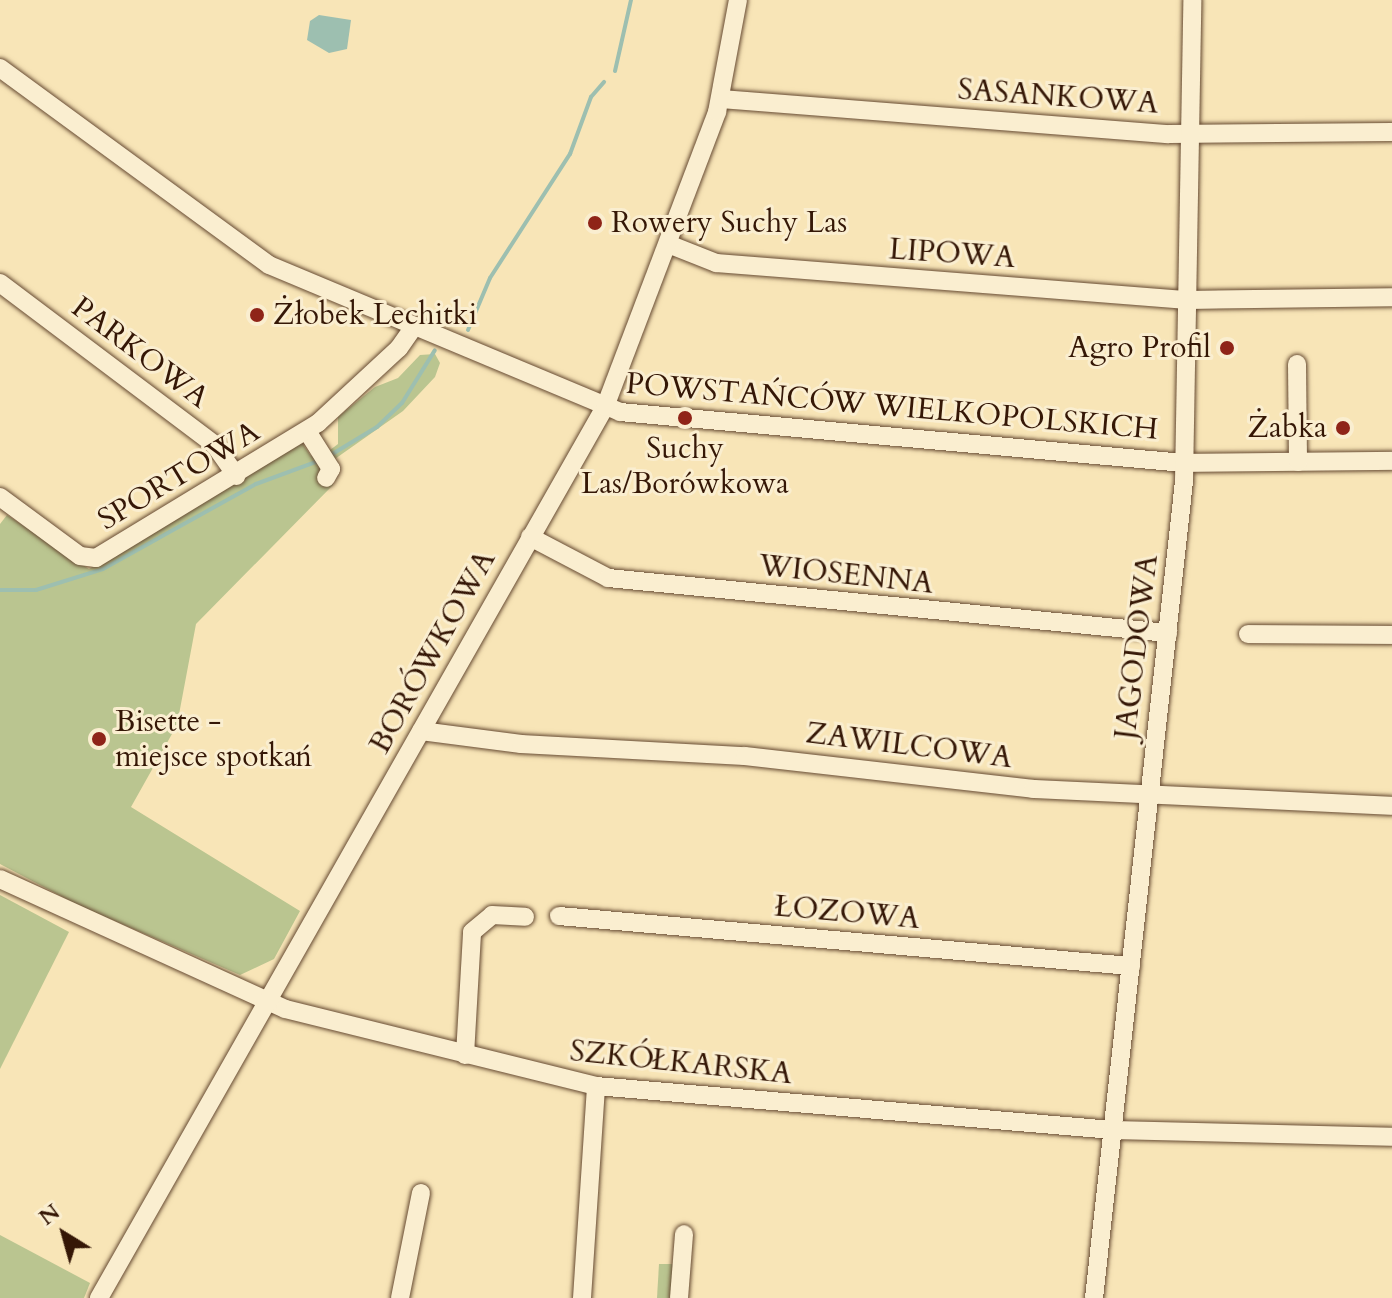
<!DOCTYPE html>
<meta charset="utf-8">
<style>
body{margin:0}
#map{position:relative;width:1392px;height:1298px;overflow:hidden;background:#f8e5b7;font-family:Cardo,serif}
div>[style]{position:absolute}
.green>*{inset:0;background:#bac590}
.water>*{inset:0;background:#9dbfb0}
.stream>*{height:4px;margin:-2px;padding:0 2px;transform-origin:2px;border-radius:2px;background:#9dbfb0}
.roads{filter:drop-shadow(0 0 2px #664a32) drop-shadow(0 0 2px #664a32)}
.minor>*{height:18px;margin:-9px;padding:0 9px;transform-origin:9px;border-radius:9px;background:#faeed0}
.dots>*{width:22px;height:22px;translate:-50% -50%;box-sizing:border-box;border:4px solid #faeed0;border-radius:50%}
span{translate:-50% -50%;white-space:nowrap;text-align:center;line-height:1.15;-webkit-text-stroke:6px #faeed0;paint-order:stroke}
.street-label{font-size:30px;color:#351706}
.poi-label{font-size:30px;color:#351706}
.left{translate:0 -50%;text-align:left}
.right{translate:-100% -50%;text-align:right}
.north{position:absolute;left:24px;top:1194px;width:80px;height:80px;-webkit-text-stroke:6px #faeed0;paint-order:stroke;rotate:323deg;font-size:22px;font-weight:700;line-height:32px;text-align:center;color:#351706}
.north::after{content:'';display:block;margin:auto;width:28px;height:36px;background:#351706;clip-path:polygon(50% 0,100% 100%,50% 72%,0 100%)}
</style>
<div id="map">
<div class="green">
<i style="clip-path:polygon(435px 354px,440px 363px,435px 377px,403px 411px,332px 461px,326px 453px,338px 444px,338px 417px,375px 387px,398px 378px,420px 355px)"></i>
<i style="clip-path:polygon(302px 443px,311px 456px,316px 455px,333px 485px,196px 624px,177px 725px,131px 807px,300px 911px,274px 959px,240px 975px,78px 905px,0 864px,0 524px,7px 515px,89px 569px)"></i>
<i style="clip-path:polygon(0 895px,69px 932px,0 1069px)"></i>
<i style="clip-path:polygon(0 1235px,90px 1283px,84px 1298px,0 1298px)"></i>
<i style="clip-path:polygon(659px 1264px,676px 1264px,674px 1298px,657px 1298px)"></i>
</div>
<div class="water">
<i style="clip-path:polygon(319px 15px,351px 20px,347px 49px,329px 53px,307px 40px,310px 21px)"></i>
</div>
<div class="stream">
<i style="left:615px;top:71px;width:73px;rotate:-77.3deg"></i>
<i style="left:468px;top:330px;width:56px;rotate:-67.1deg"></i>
<i style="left:490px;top:278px;width:148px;rotate:-57.2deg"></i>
<i style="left:570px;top:154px;width:61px;rotate:-69.8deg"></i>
<i style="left:591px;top:97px;width:20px;rotate:-49deg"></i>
<i style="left:329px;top:456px;width:56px;rotate:-31.1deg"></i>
<i style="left:377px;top:427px;width:35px;rotate:-44deg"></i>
<i style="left:402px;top:403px;width:62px;rotate:-58.1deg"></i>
<i style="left:0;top:590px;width:36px"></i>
<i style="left:36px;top:590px;width:70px;rotate:-17.4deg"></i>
<i style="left:103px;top:569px;width:175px;rotate:-29.1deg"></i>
<i style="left:256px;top:484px;width:69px;rotate:-20.3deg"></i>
</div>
<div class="roads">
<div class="minor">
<i style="left:0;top:68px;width:333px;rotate:36.2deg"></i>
<i style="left:269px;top:265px;width:381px;rotate:22.7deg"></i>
<i style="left:620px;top:412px;width:566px;rotate:5.17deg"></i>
<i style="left:1184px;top:463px;width:208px;rotate:-0.6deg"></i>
<i style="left:721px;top:99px;width:449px;rotate:4.5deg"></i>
<i style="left:1169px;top:134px;width:223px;rotate:-0.5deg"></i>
<i style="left:668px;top:244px;width:52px;rotate:21.6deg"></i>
<i style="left:716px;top:263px;width:473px;rotate:4.5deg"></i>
<i style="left:1188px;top:300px;width:204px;rotate:-0.8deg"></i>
<i style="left:0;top:283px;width:268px;rotate:37deg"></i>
<i style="left:214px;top:444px;width:39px;rotate:55deg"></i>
<i style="left:1297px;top:364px;width:98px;rotate:89.4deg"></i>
<i style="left:307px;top:431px;width:45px;rotate:57.7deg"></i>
<i style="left:331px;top:469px;width:10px;rotate:119deg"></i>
<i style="left:0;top:497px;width:99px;rotate:36.4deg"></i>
<i style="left:80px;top:556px;width:16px;rotate:7deg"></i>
<i style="left:96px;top:558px;width:260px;rotate:-31.3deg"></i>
<i style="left:318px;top:423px;width:110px;rotate:-42.8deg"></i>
<i style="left:399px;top:348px;width:24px;rotate:-55deg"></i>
<i style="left:530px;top:537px;width:88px;rotate:27.7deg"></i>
<i style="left:608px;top:578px;width:563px;rotate:5.61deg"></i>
<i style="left:1248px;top:634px;width:144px;rotate:0.4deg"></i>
<i style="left:421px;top:731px;width:101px;rotate:7.4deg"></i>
<i style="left:521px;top:744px;width:224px;rotate:3.1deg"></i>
<i style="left:745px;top:756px;width:290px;rotate:6.5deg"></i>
<i style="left:1033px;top:789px;width:359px;rotate:2.7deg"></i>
<i style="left:0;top:879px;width:313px;rotate:24.5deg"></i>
<i style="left:285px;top:1009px;width:320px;rotate:13.9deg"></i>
<i style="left:596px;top:1086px;width:518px;rotate:4.87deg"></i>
<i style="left:1112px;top:1130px;width:280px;rotate:1.4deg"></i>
<i style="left:559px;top:916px;width:574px;rotate:5deg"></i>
<i style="left:465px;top:1055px;width:123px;rotate:-86.7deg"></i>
<i style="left:472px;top:932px;width:26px;rotate:-40deg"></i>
<i style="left:492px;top:915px;width:33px;rotate:3deg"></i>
<i style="left:99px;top:1298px;width:1025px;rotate:-60.41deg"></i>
<i style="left:605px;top:407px;width:316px;rotate:-69.2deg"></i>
<i style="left:717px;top:112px;width:114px;rotate:-79.4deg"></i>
<i style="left:400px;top:1298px;width:107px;rotate:-78.7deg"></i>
<i style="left:582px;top:1298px;width:212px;rotate:-86.2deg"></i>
<i style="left:679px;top:1298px;width:64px;rotate:-85.5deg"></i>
<i style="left:1094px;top:1298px;width:822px;rotate:-83.71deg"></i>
<i style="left:1184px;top:481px;width:481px;rotate:-89deg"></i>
</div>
</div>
<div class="dots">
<i style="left:595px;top:223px;background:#8f2418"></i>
<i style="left:257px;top:315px;background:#8f2418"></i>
<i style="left:1227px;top:348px;background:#8f2418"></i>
<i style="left:685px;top:418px;background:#8f2418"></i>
<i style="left:1343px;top:428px;background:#8f2418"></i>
<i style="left:99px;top:739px;background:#8f2418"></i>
</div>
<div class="street-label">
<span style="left:1058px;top:97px;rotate:4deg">SASANKOWA</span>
<span style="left:952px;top:254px;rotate:4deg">LIPOWA</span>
<span style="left:140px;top:353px;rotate:37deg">PARKOWA</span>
<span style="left:892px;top:407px;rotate:5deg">POWSTAŃCÓW WIELKOPOLSKICH</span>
<span style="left:179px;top:476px;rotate:-31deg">SPORTOWA</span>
<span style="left:846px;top:575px;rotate:6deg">WIOSENNA</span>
<span style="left:1137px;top:647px;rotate:-83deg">JAGODOWA</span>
<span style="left:433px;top:652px;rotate:-61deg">BORÓWKOWA</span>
<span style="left:909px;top:746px;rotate:7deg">ZAWILCOWA</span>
<span style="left:847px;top:913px;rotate:5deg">ŁOZOWA</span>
<span style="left:681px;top:1063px;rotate:6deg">SZKÓŁKARSKA</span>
</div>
<div class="poi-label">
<span class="left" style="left:611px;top:223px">Rowery Suchy Las</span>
<span class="left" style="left:273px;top:315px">Żłobek Lechitki</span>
<span class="right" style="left:1211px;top:348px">Agro Profil</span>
<span class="right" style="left:1327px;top:428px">Żabka</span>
<span style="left:685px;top:466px">Suchy<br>Las/Borówkowa</span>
<span class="left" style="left:115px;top:739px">Bisette -<br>miejsce spotkań</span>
</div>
<div class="north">N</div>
</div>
